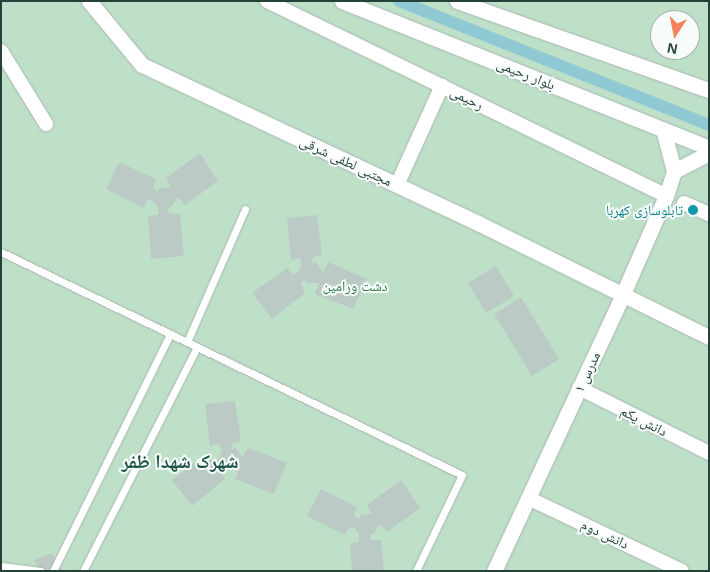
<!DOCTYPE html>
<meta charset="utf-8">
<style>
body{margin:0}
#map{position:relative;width:710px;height:572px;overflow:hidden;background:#e6efeb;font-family:Helvetica,"Noto Naskh Arabic",sans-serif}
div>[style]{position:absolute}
.green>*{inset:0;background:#bfe0c8}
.canal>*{height:12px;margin:-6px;padding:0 6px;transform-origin:6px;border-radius:6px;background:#8ec9d4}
.building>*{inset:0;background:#bbcac4}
.roads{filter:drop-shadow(0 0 1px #a8b8b2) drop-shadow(0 0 1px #a8b8b2)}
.service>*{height:7px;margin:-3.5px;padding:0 3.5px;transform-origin:3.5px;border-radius:3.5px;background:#fff}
.minor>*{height:14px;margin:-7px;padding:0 7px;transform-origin:7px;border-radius:7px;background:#fff}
.tertiary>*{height:15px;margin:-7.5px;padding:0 7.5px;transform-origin:7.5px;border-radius:7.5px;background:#fff}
.secondary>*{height:15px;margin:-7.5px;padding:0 7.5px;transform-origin:7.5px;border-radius:7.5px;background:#fff}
.dots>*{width:14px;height:14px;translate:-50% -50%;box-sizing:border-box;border:2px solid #f7fbf9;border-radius:50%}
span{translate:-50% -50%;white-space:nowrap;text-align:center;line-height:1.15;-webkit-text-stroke:4px #f7fbf9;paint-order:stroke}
.street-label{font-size:14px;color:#24423a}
.culture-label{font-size:14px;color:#0d838f}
.right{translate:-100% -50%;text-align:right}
.park-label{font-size:14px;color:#2d7a4b}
.district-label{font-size:19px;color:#1f5548;font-weight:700}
.frame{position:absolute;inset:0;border:2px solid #24423a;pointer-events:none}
.north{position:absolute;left:650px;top:10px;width:50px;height:50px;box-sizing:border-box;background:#f7fbf9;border:1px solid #a3b1ad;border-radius:50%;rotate:191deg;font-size:14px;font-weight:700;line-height:20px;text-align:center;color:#24423a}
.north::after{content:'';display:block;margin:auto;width:18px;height:22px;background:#f4845f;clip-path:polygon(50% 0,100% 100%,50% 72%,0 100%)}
</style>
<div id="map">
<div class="green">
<i style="clip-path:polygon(evenodd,1px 1px,709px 1px,709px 571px,1px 571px,1px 1px,660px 20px,690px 20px,690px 50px,660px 50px,660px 20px)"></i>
</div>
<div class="canal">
<i style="left:399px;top:1px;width:334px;rotate:21.8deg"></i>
</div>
<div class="building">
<i style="clip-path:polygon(200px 153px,218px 181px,185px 205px,178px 197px,172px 206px,168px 208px,169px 213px,180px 214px,184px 256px,151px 259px,148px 216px,158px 215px,158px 207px,153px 201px,147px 200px,144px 208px,106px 189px,119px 162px,156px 179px,153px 188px,158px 192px,159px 188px,171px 187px,166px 178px)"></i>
<i style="clip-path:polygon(317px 215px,322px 255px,313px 257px,312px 263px,316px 262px,323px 272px,328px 262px,367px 279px,353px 309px,315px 294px,319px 283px,308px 283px,304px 280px,301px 284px,305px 293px,272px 319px,252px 293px,287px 268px,293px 275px,299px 271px,302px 264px,300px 258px,291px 260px,287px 218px)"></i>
<i style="clip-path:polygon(496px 266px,514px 296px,486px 313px,468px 283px)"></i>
<i style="clip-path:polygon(521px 297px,559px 359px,532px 376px,494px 314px)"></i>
<i style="clip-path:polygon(235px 401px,241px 441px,232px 443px,231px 449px,236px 448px,242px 457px,248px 448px,287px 463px,274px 494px,235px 479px,239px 469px,227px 469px,224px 466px,220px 470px,225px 479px,192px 506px,172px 480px,206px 454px,212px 462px,219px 458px,222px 450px,219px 444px,210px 446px,205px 404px)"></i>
<i style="clip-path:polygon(401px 480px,420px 508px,387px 532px,380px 524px,374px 533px,370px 535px,371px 540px,381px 540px,384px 571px,352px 571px,350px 543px,359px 542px,359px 534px,355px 528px,349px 527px,345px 535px,307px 516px,321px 489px,357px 507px,354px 515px,359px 519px,361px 515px,372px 514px,367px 505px)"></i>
<i style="clip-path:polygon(52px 553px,63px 571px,41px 571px,34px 560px)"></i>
</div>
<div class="roads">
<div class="service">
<i style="left:1px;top:252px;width:512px;rotate:25.81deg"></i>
<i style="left:462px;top:475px;width:106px;rotate:115.6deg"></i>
<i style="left:187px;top:342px;width:145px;rotate:-66.4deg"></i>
<i style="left:1px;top:566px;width:40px;rotate:7.1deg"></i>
<i style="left:53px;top:571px;width:264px;rotate:-63.7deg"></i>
<i style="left:83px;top:571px;width:251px;rotate:-63deg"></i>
</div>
<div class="minor">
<i style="left:267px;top:1px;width:444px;rotate:26deg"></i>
<i style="left:1px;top:51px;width:86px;rotate:58.3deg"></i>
<i style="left:397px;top:185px;width:109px;rotate:-65.6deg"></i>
<i style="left:684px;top:203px;width:27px;rotate:24deg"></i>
<i style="left:579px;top:388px;width:145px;rotate:26.6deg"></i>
<i style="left:528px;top:498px;width:170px;rotate:25.4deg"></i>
</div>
<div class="tertiary">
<i style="left:89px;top:1px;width:83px;rotate:50.4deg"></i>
<i style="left:142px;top:65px;width:371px;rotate:25.2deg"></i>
<i style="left:478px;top:223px;width:258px;rotate:26.3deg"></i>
<i style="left:674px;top:171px;width:39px;rotate:-27deg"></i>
<i style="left:494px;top:571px;width:303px;rotate:-65deg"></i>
<i style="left:622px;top:296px;width:109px;rotate:-66.3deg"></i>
<i style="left:666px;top:196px;width:26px;rotate:-72deg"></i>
<i style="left:674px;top:171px;width:43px;rotate:-104.7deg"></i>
</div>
<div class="secondary">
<i style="left:342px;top:1px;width:395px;rotate:21.8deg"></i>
<i style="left:457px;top:1px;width:267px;rotate:19.5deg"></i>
</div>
</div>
<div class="dots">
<i style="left:693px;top:210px;background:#0f9aa8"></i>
</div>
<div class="street-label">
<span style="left:526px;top:74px;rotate:22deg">بلوار رحیمی</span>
<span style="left:467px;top:98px;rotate:26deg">رحیمی</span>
<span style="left:346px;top:161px;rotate:25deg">مجتبی لطفی شرقی</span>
<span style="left:587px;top:372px;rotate:-65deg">مدرس ۱</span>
<span style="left:644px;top:421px;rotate:27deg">دانش یکم</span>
<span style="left:605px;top:534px;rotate:25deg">دانش دوم</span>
</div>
<div class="culture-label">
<span class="right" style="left:683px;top:210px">تابلوسازی کهربا</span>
</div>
<div class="park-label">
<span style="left:355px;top:286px">دشت ورامین</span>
</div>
<div class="district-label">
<span style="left:180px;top:462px">شهرک شهدا ظفر</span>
</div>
<div class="frame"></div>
<div class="north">N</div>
</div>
